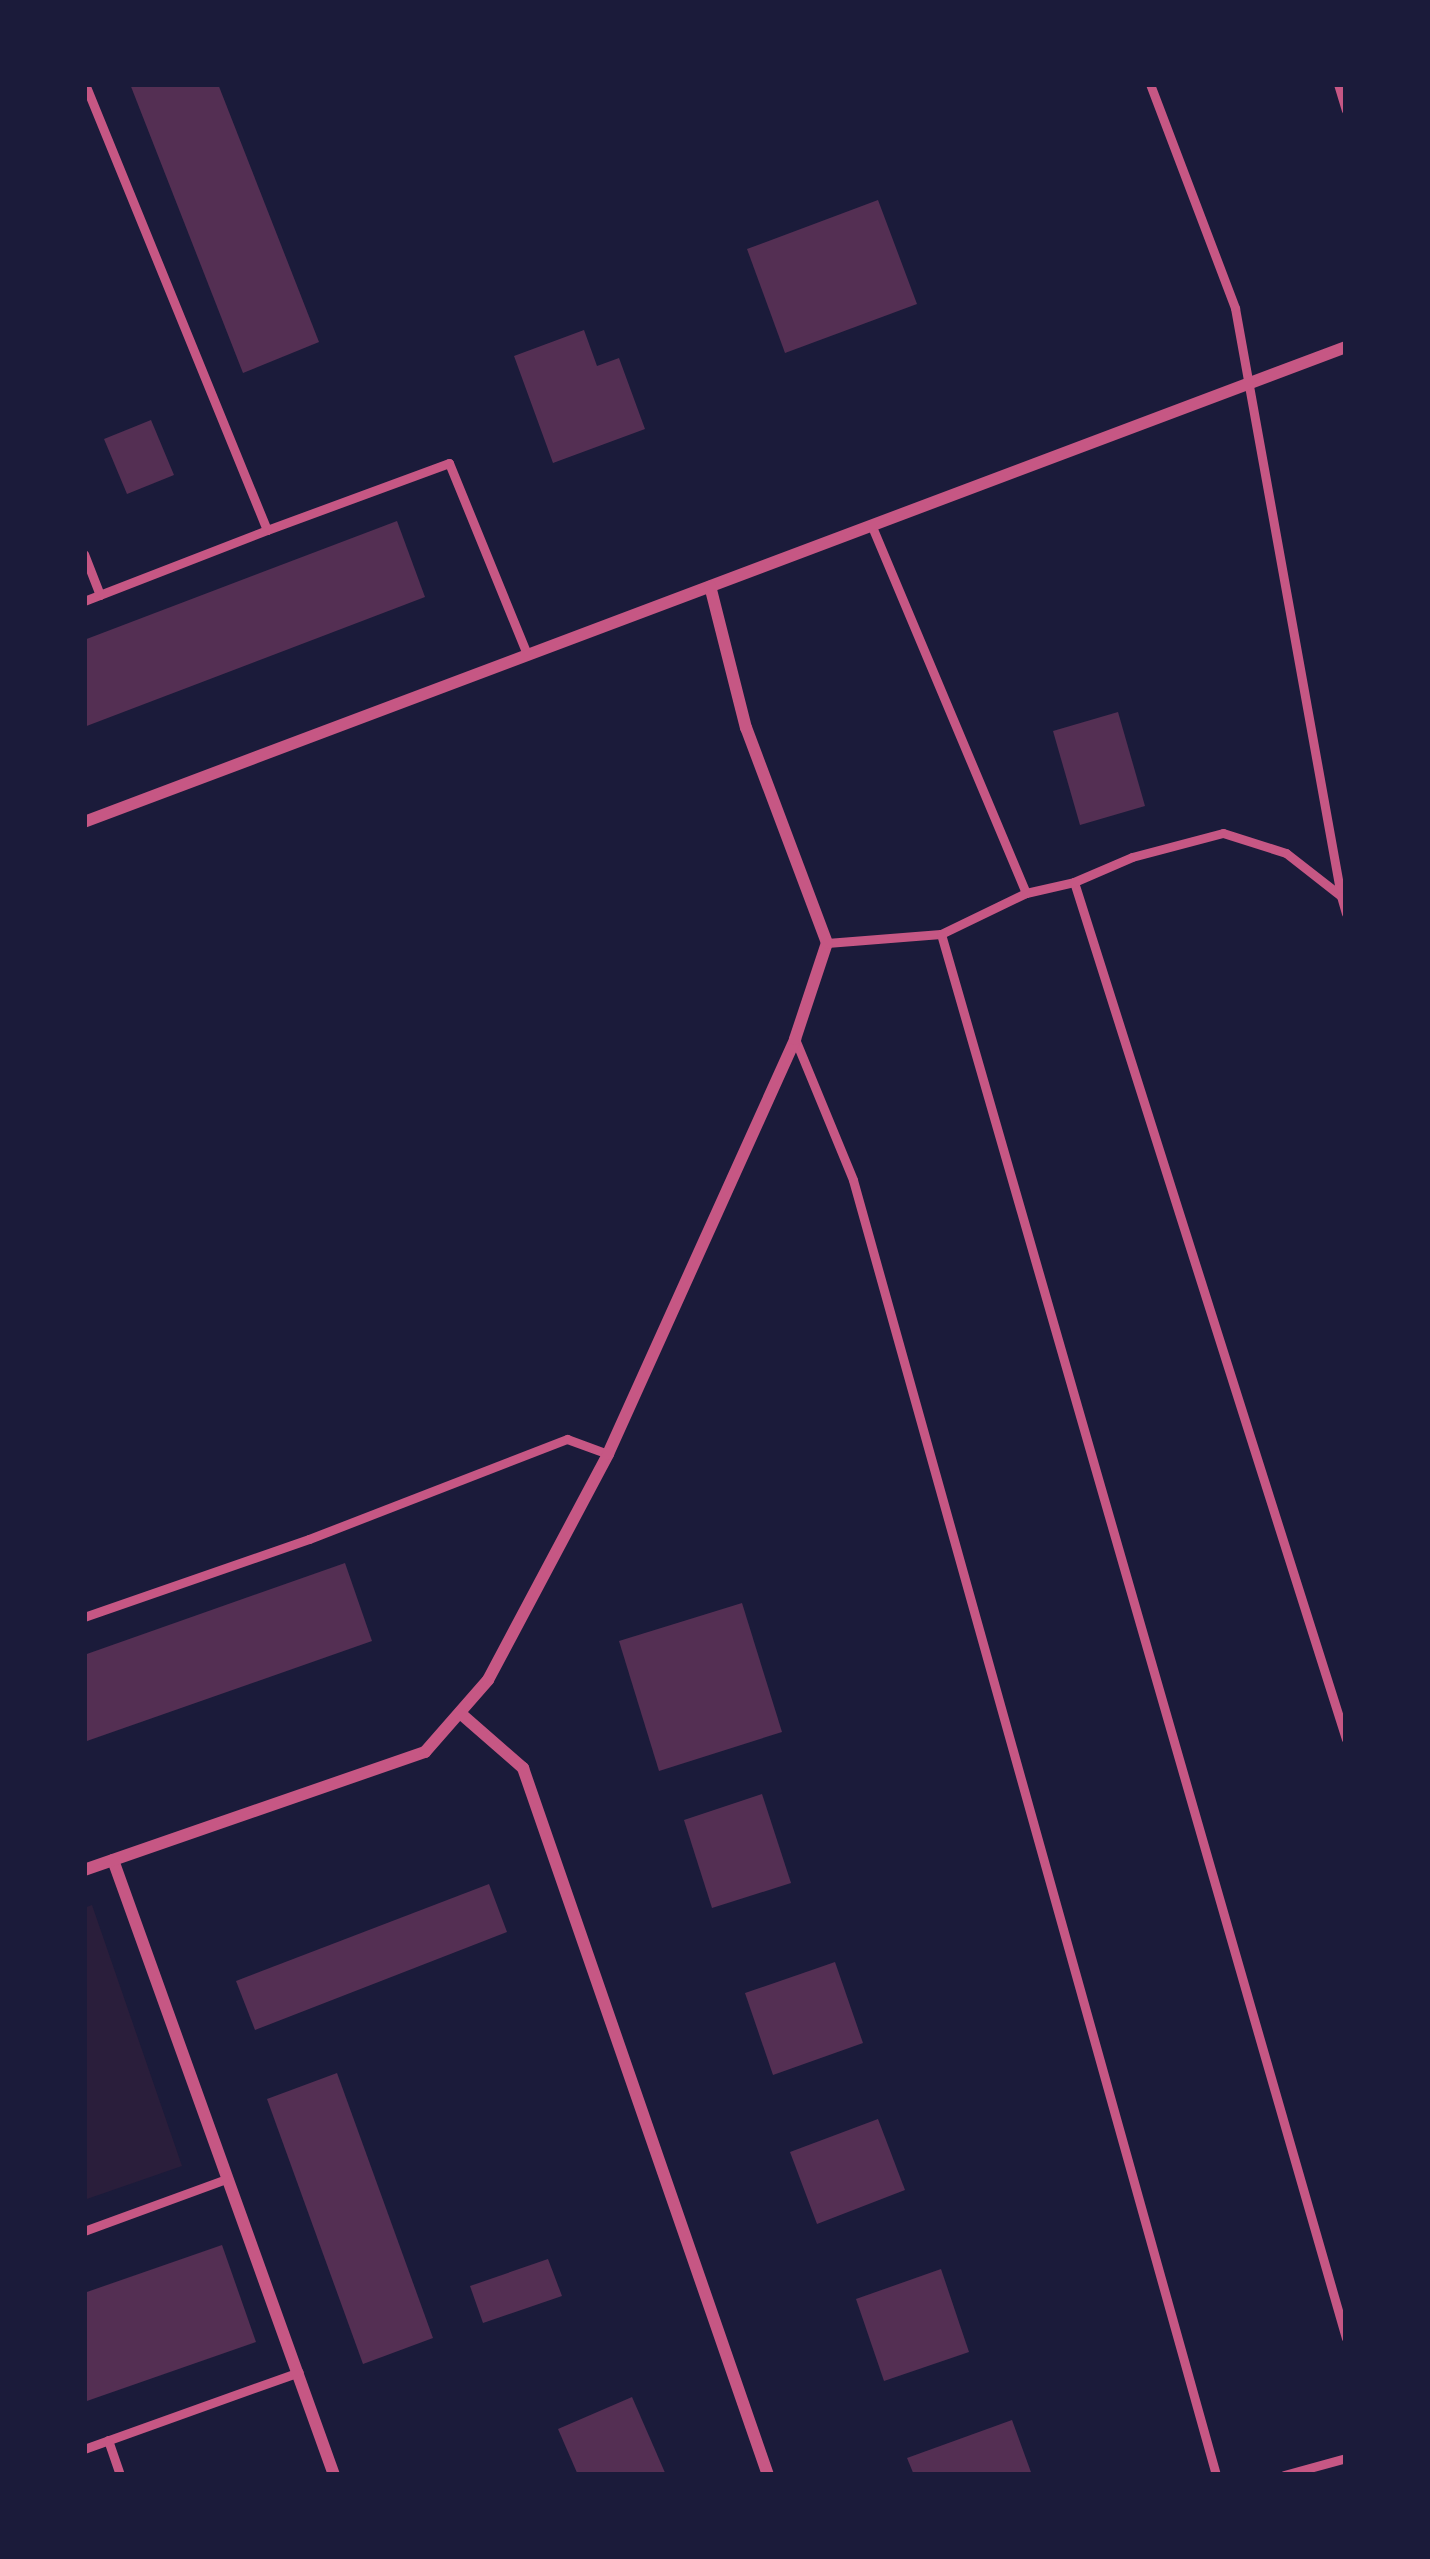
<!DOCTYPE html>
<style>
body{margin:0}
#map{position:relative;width:1430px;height:2559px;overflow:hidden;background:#1b1b3a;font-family:"PT Sans Narrow",sans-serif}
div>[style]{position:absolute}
.green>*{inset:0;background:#2a1e3b}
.building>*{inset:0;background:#542f53}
.service>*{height:9px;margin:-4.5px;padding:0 4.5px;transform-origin:4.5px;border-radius:4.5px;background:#c65784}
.minor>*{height:12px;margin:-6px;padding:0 6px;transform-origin:6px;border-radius:6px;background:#c65784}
span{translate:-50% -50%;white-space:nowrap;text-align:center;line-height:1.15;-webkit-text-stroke:9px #1b1b3a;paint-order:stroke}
.frame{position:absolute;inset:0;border:87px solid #1b1b3a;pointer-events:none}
</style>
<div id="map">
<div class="green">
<i style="clip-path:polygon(92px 1905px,182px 2166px,84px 2200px,84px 1908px)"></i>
</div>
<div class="building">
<i style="clip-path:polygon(130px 84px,218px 84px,319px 342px,243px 373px)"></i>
<i style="clip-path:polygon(878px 200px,917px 304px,785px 353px,747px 249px)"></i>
<i style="clip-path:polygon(584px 330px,597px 366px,619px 358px,645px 429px,553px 463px,514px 356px)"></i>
<i style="clip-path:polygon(151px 420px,174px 475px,127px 494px,104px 439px)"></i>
<i style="clip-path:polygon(397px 521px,425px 597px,84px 727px,84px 640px)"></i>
<i style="clip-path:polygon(1118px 712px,1145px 806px,1080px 825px,1053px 731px)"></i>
<i style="clip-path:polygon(345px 1563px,372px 1641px,84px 1742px,84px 1655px)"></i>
<i style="clip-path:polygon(742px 1603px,782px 1732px,659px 1771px,619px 1641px)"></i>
<i style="clip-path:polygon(762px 1794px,791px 1883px,712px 1908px,684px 1820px)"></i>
<i style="clip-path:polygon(489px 1884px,507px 1932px,255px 2030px,236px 1981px)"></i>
<i style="clip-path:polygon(835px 1962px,863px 2043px,773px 2075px,745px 1993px)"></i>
<i style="clip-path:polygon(337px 2073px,433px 2338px,363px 2364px,267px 2099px)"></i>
<i style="clip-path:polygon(878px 2119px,905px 2190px,817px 2224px,790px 2152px)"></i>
<i style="clip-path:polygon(222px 2245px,256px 2342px,84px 2402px,84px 2293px)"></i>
<i style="clip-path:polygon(548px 2259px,562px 2296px,483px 2323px,470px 2286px)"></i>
<i style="clip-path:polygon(941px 2269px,969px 2352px,884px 2381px,856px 2299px)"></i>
<i style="clip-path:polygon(632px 2397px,666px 2475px,578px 2475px,558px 2429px)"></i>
<i style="clip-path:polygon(1012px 2420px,1032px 2475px,914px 2475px,907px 2458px)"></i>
</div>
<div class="service">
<i style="left:1150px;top:84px;width:240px;rotate:69.2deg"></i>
<i style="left:1235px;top:308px;width:597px;rotate:79.78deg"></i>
<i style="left:1338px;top:84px;width:27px;rotate:73deg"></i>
<i style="left:873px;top:529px;width:395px;rotate:67.2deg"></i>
<i style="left:267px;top:530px;width:194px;rotate:-20.2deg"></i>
<i style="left:449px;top:463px;width:206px;rotate:67.8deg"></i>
<i style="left:84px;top:554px;width:44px;rotate:68.7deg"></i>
<i style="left:84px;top:601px;width:196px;rotate:-21.2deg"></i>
<i style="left:267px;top:530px;width:482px;rotate:-112.2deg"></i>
<i style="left:1074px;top:882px;width:899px;rotate:72.39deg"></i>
<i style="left:941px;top:934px;width:1461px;rotate:73.91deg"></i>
<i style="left:827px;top:943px;width:114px;rotate:-4.5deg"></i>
<i style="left:941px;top:934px;width:94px;rotate:-25.8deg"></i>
<i style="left:1026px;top:893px;width:49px;rotate:-12.9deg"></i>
<i style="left:1074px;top:882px;width:63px;rotate:-23.3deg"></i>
<i style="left:1132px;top:857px;width:94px;rotate:-14.8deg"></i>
<i style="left:1223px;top:833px;width:66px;rotate:17.6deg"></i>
<i style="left:1286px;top:853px;width:70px;rotate:38deg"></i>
<i style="left:1341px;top:896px;width:18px;rotate:74deg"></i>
<i style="left:795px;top:1039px;width:152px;rotate:67.6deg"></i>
<i style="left:853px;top:1180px;width:1345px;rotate:74.34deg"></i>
<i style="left:84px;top:1617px;width:238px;rotate:-19.1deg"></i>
<i style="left:309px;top:1539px;width:277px;rotate:-21.2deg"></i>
<i style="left:567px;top:1439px;width:44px;rotate:20.1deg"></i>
<i style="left:84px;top:2231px;width:151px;rotate:-20.1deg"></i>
<i style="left:108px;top:2440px;width:37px;rotate:71deg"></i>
<i style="left:84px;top:2449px;width:228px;rotate:-19.7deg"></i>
<i style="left:1284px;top:2475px;width:64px;rotate:-15.3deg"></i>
</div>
<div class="minor">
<i style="left:84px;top:822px;width:1348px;rotate:-20.63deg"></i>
<i style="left:460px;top:1713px;width:84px;rotate:41.1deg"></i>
<i style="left:523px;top:1768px;width:748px;rotate:70.89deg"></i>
<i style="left:113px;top:1860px;width:654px;rotate:70.23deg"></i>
<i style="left:84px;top:1870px;width:361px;rotate:-19.1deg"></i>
<i style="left:425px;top:1752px;width:96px;rotate:-48.8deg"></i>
<i style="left:488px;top:1680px;width:256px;rotate:-62deg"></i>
<i style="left:608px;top:1454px;width:455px;rotate:-65.7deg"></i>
<i style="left:795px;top:1039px;width:101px;rotate:-71.6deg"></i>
<i style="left:827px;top:943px;width:230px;rotate:-110.6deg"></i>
<i style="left:746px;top:728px;width:146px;rotate:-104.2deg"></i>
</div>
<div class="frame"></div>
</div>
